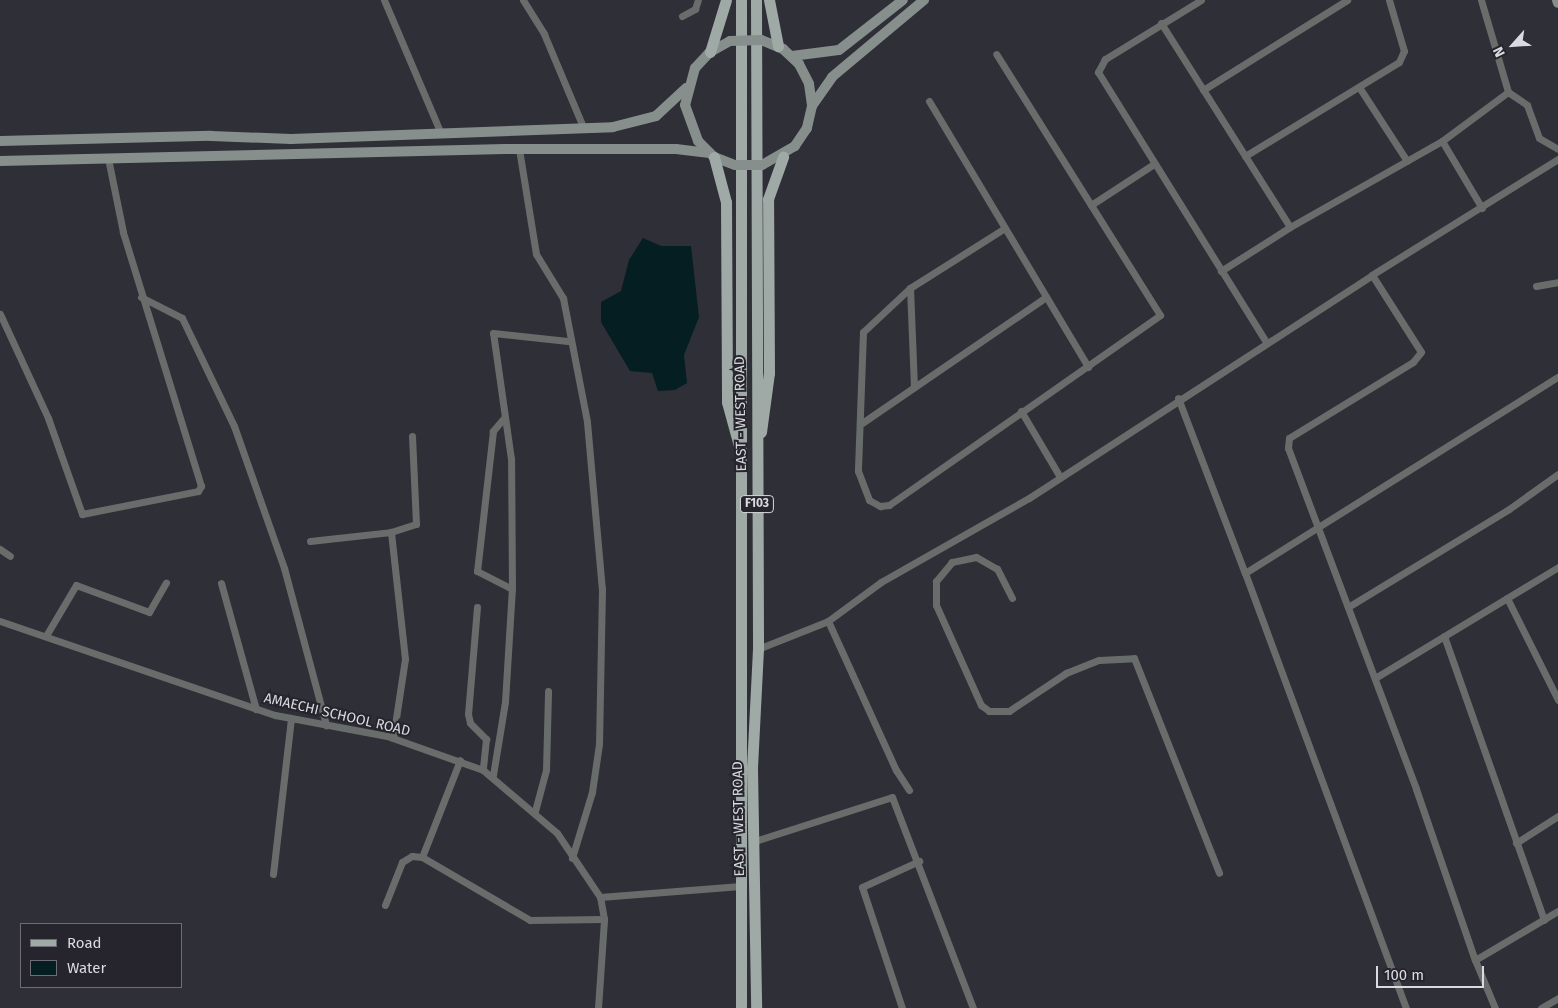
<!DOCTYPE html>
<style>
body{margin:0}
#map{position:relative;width:1558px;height:1008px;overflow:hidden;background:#2f2f37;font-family:"Fira Sans",sans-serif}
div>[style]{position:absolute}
.water>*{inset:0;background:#041e21}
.minor>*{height:7px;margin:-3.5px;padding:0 3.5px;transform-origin:3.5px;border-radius:3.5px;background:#686d6b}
.secondary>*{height:10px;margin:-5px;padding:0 5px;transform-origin:5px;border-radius:5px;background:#878f8c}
.primary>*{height:11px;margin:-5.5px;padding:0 5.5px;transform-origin:5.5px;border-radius:5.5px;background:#9fa9a6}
.secondary-bridge>*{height:10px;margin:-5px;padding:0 5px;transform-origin:5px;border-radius:5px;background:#878f8c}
span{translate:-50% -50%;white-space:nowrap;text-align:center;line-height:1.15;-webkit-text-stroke:4px #26252d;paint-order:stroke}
.shield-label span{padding:1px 4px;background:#26252d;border:1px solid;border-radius:4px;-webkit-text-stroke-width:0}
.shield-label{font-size:12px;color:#dadae0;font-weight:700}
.street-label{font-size:14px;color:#dadae0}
.legend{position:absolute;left:20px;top:923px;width:162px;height:65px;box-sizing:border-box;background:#26252d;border:1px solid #6e6d75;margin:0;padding:6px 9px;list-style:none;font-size:15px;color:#dadae0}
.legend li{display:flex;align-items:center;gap:10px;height:25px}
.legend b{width:25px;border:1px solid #6e6d75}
.north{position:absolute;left:1488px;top:20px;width:50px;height:50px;-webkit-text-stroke:4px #26252d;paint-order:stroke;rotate:244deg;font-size:14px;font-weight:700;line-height:20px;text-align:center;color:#dadae0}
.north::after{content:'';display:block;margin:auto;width:18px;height:22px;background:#dadae0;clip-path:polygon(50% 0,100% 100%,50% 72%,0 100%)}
.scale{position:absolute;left:1376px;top:966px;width:108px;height:22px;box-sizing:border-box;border:2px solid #dadae0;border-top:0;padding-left:6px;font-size:15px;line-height:18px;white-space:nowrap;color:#dadae0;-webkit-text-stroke:4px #26252d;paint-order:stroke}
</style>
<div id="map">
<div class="water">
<i style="clip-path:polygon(643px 238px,661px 246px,691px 246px,699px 317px,684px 355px,687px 383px,675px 390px,658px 391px,652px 373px,630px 371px,601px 322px,601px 302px,621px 291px,629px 260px)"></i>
</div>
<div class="minor">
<i style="left:384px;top:0;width:142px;rotate:66.9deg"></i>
<i style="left:523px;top:0;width:40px;rotate:58deg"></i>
<i style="left:544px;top:34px;width:101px;rotate:67.2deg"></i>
<i style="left:1201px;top:0;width:113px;rotate:148.4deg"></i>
<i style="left:1105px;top:59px;width:15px;rotate:118deg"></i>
<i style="left:1098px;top:72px;width:318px;rotate:58.1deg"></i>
<i style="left:1481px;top:0;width:96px;rotate:73.6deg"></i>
<i style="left:1508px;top:92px;width:82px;rotate:143.4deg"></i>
<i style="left:1442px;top:141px;width:78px;rotate:59.2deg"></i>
<i style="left:682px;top:16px;width:15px;rotate:-28deg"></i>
<i style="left:695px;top:9px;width:9px;rotate:-72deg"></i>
<i style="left:1161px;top:23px;width:241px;rotate:57.7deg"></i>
<i style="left:1290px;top:227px;width:82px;rotate:147.5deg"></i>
<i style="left:1359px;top:87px;width:88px;rotate:57deg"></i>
<i style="left:1203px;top:90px;width:170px;rotate:-32deg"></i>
<i style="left:1508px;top:92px;width:23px;rotate:34deg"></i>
<i style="left:1527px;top:105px;width:35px;rotate:70deg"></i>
<i style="left:1539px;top:138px;width:22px;rotate:30deg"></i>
<i style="left:929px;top:101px;width:310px;rotate:59.1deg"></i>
<i style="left:519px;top:149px;width:106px;rotate:80.8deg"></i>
<i style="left:536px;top:254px;width:52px;rotate:58.5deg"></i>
<i style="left:563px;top:298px;width:126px;rotate:79deg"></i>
<i style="left:587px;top:422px;width:168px;rotate:84.9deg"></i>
<i style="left:602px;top:589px;width:155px;rotate:91.1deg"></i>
<i style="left:599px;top:744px;width:49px;rotate:98.3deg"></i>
<i style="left:592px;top:792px;width:69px;rotate:106.9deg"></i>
<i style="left:1245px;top:156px;width:180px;rotate:-31.4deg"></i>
<i style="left:1399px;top:62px;width:12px;rotate:-66deg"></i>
<i style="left:1404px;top:51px;width:53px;rotate:-106.4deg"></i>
<i style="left:1558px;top:159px;width:219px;rotate:148.1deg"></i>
<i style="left:1372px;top:275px;width:91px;rotate:57.5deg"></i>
<i style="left:1421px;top:352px;width:13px;rotate:129deg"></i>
<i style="left:1413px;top:362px;width:145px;rotate:148.5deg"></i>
<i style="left:1289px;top:438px;width:10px;rotate:96deg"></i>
<i style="left:1288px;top:448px;width:364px;rotate:69.4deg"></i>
<i style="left:1416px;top:789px;width:181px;rotate:71deg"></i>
<i style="left:1475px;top:960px;width:96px;rotate:-30.6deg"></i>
<i style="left:1091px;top:205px;width:75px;rotate:-33.1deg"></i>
<i style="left:1290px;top:227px;width:175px;rotate:-29.5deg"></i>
<i style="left:1536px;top:286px;width:22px;rotate:-10deg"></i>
<i style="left:910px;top:288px;width:64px;rotate:136.9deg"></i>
<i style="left:863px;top:332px;width:139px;rotate:92.1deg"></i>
<i style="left:858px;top:471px;width:31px;rotate:69deg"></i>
<i style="left:869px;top:500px;width:13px;rotate:29deg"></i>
<i style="left:880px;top:506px;width:9px;rotate:-6deg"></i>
<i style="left:889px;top:505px;width:331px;rotate:-35deg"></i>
<i style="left:1160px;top:315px;width:308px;rotate:-122.1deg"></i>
<i style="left:141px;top:297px;width:46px;rotate:27.1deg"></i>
<i style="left:182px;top:318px;width:120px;rotate:64.3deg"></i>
<i style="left:234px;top:426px;width:151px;rotate:70.6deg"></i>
<i style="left:284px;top:568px;width:163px;rotate:75deg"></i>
<i style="left:0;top:314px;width:115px;rotate:65.2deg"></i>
<i style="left:48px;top:418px;width:102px;rotate:70.5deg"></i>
<i style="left:82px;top:514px;width:118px;rotate:-11.2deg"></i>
<i style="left:198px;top:491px;width:6px;rotate:-59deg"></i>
<i style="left:201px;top:486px;width:266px;rotate:-107.1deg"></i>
<i style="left:123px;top:232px;width:76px;rotate:-101.5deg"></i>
<i style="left:914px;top:387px;width:99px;rotate:-92.3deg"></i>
<i style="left:910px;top:288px;width:112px;rotate:-32.3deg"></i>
<i style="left:1178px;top:398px;width:187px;rotate:69.1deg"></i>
<i style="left:1245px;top:573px;width:369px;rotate:-32.1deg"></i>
<i style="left:1021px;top:411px;width:77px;rotate:59.4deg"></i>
<i style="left:503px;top:419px;width:16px;rotate:130deg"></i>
<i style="left:493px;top:431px;width:141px;rotate:96.5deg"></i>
<i style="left:477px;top:571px;width:39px;rotate:27deg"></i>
<i style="left:862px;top:423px;width:223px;rotate:-34.4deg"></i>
<i style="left:310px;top:541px;width:81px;rotate:-6.3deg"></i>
<i style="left:0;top:549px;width:12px;rotate:35deg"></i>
<i style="left:1245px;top:573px;width:464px;rotate:69.7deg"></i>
<i style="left:221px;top:583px;width:131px;rotate:74.5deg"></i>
<i style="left:1012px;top:598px;width:33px;rotate:-117deg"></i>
<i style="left:997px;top:569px;width:24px;rotate:-150deg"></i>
<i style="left:976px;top:557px;width:25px;rotate:168deg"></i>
<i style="left:952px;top:562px;width:25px;rotate:130deg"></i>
<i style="left:936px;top:581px;width:24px;rotate:90deg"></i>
<i style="left:936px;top:605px;width:110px;rotate:65.8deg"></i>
<i style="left:981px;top:705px;width:10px;rotate:37deg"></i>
<i style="left:989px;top:711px;width:20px"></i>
<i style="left:1009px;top:711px;width:69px;rotate:-33.7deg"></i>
<i style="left:1066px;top:673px;width:35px;rotate:-22deg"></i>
<i style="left:1099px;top:660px;width:35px;rotate:-3deg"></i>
<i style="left:1134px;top:658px;width:231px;rotate:68.4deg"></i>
<i style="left:1507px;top:598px;width:114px;rotate:63.4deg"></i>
<i style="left:477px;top:607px;width:107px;rotate:94.8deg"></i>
<i style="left:468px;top:714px;width:9px;rotate:77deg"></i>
<i style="left:470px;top:723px;width:23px;rotate:45deg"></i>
<i style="left:486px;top:739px;width:31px;rotate:96deg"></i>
<i style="left:1348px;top:607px;width:188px;rotate:-31.3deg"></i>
<i style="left:1509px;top:509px;width:60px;rotate:-35.5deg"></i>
<i style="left:0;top:621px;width:291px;rotate:18.9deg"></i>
<i style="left:275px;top:715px;width:114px;rotate:10.6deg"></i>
<i style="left:387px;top:736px;width:102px;rotate:19.5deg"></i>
<i style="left:483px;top:770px;width:97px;rotate:40.4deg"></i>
<i style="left:557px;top:833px;width:77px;rotate:56.1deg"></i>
<i style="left:600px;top:897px;width:141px;rotate:-4.5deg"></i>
<i style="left:828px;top:621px;width:66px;rotate:-36.3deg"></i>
<i style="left:881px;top:582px;width:170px;rotate:-29.6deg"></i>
<i style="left:1029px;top:498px;width:409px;rotate:-33deg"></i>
<i style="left:47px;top:634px;width:57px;rotate:-59.4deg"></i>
<i style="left:76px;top:585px;width:78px;rotate:20.3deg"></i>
<i style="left:149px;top:612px;width:34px;rotate:-60deg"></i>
<i style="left:1444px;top:636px;width:301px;rotate:70.6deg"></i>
<i style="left:758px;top:649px;width:75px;rotate:-21.8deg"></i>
<i style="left:828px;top:621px;width:164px;rotate:65.5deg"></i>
<i style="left:896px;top:770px;width:24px;rotate:57deg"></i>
<i style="left:1375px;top:678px;width:214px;rotate:-31.2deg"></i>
<i style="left:393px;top:738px;width:80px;rotate:-81.4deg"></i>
<i style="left:405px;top:659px;width:128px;rotate:-96.3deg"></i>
<i style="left:391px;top:532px;width:26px;rotate:-18deg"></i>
<i style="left:416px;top:524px;width:88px;rotate:-92.6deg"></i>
<i style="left:493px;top:775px;width:74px;rotate:-80.7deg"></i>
<i style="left:505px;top:702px;width:113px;rotate:-86.5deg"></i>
<i style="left:512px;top:589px;width:130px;rotate:-90.4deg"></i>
<i style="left:511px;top:459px;width:127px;rotate:-98.1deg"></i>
<i style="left:493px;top:333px;width:75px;rotate:6.1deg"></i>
<i style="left:535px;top:811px;width:42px;rotate:-75deg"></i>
<i style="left:546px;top:770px;width:79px;rotate:-88.5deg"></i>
<i style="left:755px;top:841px;width:144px;rotate:-17.8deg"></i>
<i style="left:892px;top:797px;width:226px;rotate:69deg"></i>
<i style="left:1516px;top:843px;width:50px;rotate:-32.7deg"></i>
<i style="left:422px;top:857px;width:104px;rotate:-68.6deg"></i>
<i style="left:273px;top:874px;width:156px;rotate:-83.4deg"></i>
<i style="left:385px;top:905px;width:46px;rotate:-68.4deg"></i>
<i style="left:402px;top:862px;width:12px;rotate:-31deg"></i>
<i style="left:412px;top:856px;width:10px;rotate:6deg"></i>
<i style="left:422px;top:857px;width:125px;rotate:30.3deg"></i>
<i style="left:530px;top:920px;width:74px;rotate:-0.8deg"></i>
<i style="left:1475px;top:960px;width:52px;rotate:67.4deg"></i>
<i style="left:598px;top:1008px;width:89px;rotate:-86.1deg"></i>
<i style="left:604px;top:919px;width:22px;rotate:-100deg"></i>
<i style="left:902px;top:1008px;width:127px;rotate:-108.3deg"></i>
<i style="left:862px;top:887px;width:63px;rotate:-24.5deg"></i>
<i style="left:1541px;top:1008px;width:20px;rotate:-30deg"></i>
</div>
<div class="secondary">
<i style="left:1557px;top:0;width:3px;rotate:72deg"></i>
<i style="left:761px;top:40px;width:24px;rotate:22deg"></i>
<i style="left:783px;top:49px;width:22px;rotate:43deg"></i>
<i style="left:799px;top:64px;width:22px;rotate:63deg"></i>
<i style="left:809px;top:84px;width:22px;rotate:82deg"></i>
<i style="left:812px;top:106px;width:23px;rotate:103deg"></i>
<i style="left:807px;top:128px;width:22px;rotate:124deg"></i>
<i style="left:795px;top:146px;width:38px;rotate:150deg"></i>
<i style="left:730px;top:41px;width:23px;rotate:151deg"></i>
<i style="left:710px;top:52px;width:22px;rotate:133deg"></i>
<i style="left:695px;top:68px;width:38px;rotate:105deg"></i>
<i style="left:685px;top:105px;width:38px;rotate:70deg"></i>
<i style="left:698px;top:141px;width:23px;rotate:45deg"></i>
<i style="left:714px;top:157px;width:22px;rotate:21deg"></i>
<i style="left:792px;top:56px;width:47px;rotate:-7.3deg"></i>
<i style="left:839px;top:50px;width:81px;rotate:-38deg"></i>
<i style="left:812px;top:106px;width:35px;rotate:-55deg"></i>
<i style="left:832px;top:77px;width:120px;rotate:-39.9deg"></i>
<i style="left:0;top:141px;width:211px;rotate:-1.4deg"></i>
<i style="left:211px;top:136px;width:80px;rotate:2.1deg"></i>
<i style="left:291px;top:139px;width:322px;rotate:-2.1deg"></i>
<i style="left:613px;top:127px;width:44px;rotate:-14.3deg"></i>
<i style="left:656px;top:116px;width:41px;rotate:-43deg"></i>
<i style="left:0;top:161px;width:505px;rotate:-1.36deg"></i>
<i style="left:505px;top:149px;width:171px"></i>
<i style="left:676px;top:149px;width:34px;rotate:7deg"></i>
</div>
<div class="primary">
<i style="left:756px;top:0;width:649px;rotate:89.82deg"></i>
<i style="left:758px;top:649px;width:119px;rotate:92.9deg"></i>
<i style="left:752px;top:768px;width:240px;rotate:89deg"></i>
<i style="left:769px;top:0;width:47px;rotate:78.9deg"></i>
<i style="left:710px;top:52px;width:54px;rotate:-72.9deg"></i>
<i style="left:714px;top:157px;width:47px;rotate:75.1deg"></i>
<i style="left:726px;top:202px;width:200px;rotate:89.7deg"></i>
<i style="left:727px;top:402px;width:46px;rotate:74.7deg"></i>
<i style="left:761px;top:432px;width:60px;rotate:-82.3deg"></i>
<i style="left:769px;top:373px;width:174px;rotate:-90.3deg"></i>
<i style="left:768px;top:199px;width:45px;rotate:-70.3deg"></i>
<i style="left:741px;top:1008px;width:1008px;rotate:-90deg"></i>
</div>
<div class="secondary-bridge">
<i style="left:730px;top:41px;width:31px;rotate:-2deg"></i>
<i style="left:735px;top:165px;width:27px"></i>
</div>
<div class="shield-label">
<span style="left:757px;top:504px">F103</span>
</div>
<div class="street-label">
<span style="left:741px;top:414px;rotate:-91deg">EAST - WEST ROAD</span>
<span style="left:337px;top:715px;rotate:13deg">AMAECHI SCHOOL ROAD</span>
<span style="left:739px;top:819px;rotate:-91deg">EAST - WEST ROAD</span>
</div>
<ul class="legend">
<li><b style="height:6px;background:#9fa9a6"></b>Road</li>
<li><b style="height:14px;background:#041e21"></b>Water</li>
</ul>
<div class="north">N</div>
<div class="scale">100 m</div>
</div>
